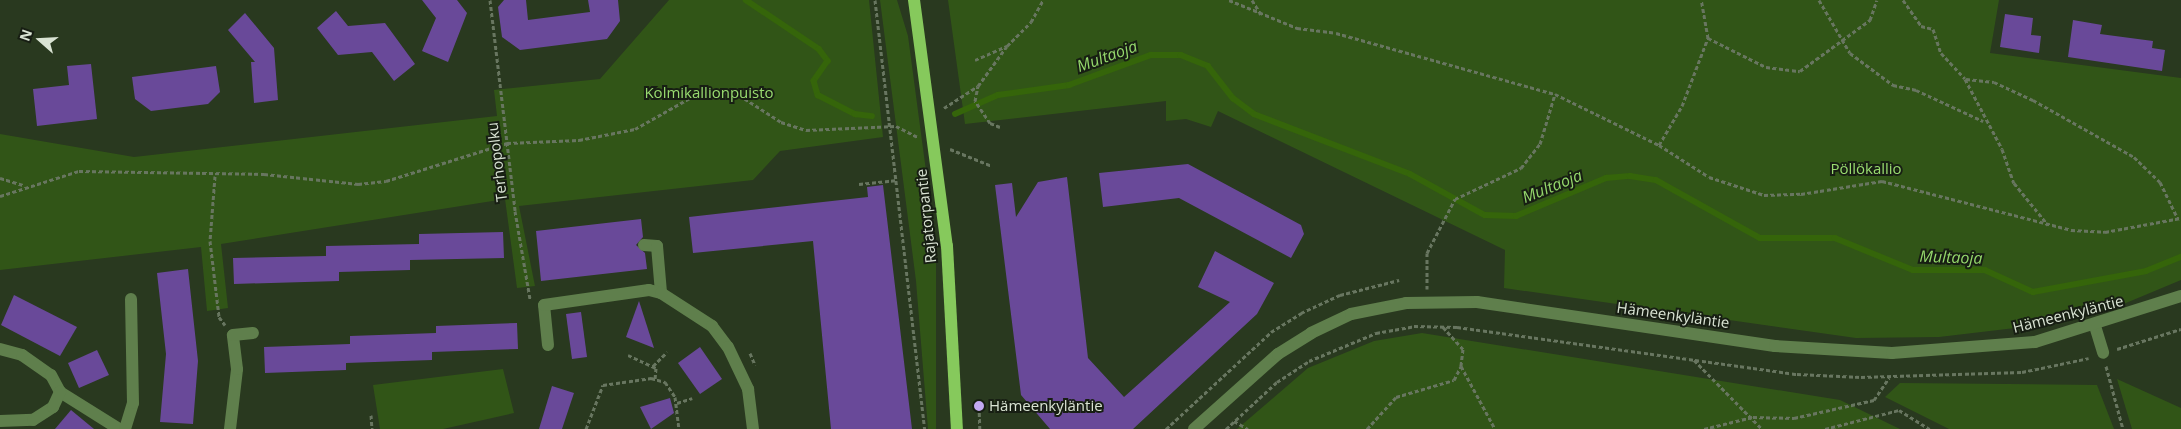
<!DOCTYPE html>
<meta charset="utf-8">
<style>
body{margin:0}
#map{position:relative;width:2181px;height:429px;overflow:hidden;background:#29391f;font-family:"Open Sans",sans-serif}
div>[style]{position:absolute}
.green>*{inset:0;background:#315517}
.stream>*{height:5.5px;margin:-2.75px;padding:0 2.75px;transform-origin:2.75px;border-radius:2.75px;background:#35650a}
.building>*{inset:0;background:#694999}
.path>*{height:3px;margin-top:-1.5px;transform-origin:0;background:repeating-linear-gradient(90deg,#687660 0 4px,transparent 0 6.5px)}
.minor>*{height:12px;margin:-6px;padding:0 6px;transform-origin:6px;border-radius:6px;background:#5f7f4c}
.major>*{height:12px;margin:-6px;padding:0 6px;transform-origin:6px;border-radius:6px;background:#86c95c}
.dots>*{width:14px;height:14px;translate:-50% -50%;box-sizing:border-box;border:2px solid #171e13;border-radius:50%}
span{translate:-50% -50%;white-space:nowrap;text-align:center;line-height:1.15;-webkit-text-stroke:4px #171e13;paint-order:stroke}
.park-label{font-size:15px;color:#99dc70}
.street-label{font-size:15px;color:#d9e3d3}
.poi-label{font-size:15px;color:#d9e3d3}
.left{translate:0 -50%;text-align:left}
.water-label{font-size:16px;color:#95d86c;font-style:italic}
.north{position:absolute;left:15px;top:15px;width:50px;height:50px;-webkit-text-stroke:4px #171e13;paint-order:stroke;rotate:289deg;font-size:14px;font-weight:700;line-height:20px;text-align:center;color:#d9e3d3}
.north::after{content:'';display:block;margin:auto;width:18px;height:22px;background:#d9e3d3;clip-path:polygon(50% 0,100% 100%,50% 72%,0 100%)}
</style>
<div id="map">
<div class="green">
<i style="clip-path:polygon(669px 0,869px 0,883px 137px,780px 151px,753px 180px,519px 206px,535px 286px,517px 288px,505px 199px,221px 244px,228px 308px,207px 311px,201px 247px,0 270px,0 134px,134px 157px,497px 116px,494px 90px,600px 79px)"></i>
<i style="clip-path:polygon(880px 0,897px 0,908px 36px,936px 246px,936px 429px,928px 429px,916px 281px)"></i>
<i style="clip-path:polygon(948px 0,1999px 0,1990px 53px,2181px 78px,2181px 280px,2114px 308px,2048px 324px,1939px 337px,1856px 338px,1504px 288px,1505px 250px,1218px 111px,1211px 127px,1186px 119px,1166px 121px,1166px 101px,965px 124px)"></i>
<i style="clip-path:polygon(1422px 333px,1840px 400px,1900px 429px,1237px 429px,1308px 368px,1374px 341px)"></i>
<i style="clip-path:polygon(503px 369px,514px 413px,443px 429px,380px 429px,373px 385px)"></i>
<i style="clip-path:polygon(2117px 379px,2181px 408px,2181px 429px,2132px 429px)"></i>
<i style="clip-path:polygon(1900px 383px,2097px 385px,2114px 429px,1949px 429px,1885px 397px)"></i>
</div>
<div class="stream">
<i style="left:746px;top:0;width:88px;rotate:33.9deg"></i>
<i style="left:819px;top:49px;width:15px;rotate:53deg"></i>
<i style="left:828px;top:61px;width:24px;rotate:125deg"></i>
<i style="left:814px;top:81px;width:15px;rotate:74deg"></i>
<i style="left:818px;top:95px;width:42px;rotate:27.2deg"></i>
<i style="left:855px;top:114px;width:17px;rotate:7deg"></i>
<i style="left:955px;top:114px;width:47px;rotate:-23.8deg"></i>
<i style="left:998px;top:95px;width:72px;rotate:-8deg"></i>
<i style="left:1069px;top:85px;width:87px;rotate:-20.1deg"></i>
<i style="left:1151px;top:55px;width:30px"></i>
<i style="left:1181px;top:55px;width:29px;rotate:22deg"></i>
<i style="left:1208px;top:66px;width:41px;rotate:52deg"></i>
<i style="left:1233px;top:98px;width:26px;rotate:37deg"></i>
<i style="left:1254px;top:114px;width:167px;rotate:21deg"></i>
<i style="left:1410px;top:174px;width:85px;rotate:28.7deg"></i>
<i style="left:1485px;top:215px;width:31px;rotate:2deg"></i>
<i style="left:1516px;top:216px;width:98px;rotate:-22.9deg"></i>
<i style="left:1606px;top:178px;width:24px;rotate:-5deg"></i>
<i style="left:1630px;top:176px;width:26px;rotate:9deg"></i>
<i style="left:1656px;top:180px;width:119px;rotate:29.1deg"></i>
<i style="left:1760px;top:238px;width:75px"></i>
<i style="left:1835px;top:238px;width:84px;rotate:22.3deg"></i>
<i style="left:1913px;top:270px;width:72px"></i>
<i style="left:1985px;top:270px;width:53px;rotate:24.6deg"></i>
<i style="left:2033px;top:292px;width:115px;rotate:-10.5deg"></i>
<i style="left:2146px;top:271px;width:38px;rotate:-22deg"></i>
</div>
<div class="building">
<i style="clip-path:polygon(422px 0,457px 0,467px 13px,448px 62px,422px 51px,436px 18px)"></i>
<i style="clip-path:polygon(504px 0,526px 0,528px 20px,590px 12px,588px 0,618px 0,620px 21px,607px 39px,520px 50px,502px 37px,498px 7px)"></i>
<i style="clip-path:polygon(336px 11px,348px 26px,385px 23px,415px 64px,394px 81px,372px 52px,338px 55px,317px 28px)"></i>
<i style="clip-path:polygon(245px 13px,274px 48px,278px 100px,254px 103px,251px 62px,255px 62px,228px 30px)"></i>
<i style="clip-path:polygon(2005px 14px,2033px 18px,2031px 35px,2041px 36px,2039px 53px,2000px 47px)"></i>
<i style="clip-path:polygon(2073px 20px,2102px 25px,2100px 34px,2153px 41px,2152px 48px,2165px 50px,2162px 71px,2068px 57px)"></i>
<i style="clip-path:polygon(91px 64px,97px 119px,37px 126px,33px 89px,69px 85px,67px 66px)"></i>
<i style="clip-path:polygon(216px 66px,220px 92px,208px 104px,151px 111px,135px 99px,132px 77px)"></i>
<i style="clip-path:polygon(1188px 164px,1301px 225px,1304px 234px,1291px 258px,1179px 198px,1103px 207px,1099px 173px)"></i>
<i style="clip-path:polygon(1067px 177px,1088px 358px,1124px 397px,1230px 302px,1198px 287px,1215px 251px,1274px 283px,1257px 314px,1133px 429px,1050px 429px,1021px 395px,995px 185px,1012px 183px,1016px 217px,1038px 182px)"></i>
<i style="clip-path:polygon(883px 185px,912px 429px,831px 429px,813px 241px,693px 253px,689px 217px,868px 197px,867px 187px)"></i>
<i style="clip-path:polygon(641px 219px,643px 237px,636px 245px,645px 253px,647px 269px,541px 281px,536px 231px)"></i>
<i style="clip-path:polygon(503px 232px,504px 258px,410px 260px,410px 270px,339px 272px,339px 281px,234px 284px,233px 258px,326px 256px,326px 246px,419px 244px,419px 234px)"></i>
<i style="clip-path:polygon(188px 269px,198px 361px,193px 424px,160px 422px,166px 354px,157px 273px)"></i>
<i style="clip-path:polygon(14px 295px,77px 327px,60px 356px,1px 325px)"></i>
<i style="clip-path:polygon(639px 301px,654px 348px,626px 337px)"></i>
<i style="clip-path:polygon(581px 312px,587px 357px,572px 359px,566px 314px)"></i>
<i style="clip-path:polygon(517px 323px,518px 349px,432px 352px,432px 360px,346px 363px,346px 370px,265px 373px,264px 347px,350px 344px,350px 336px,436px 333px,436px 326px)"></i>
<i style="clip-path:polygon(700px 347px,722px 379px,700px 394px,678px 363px)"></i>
<i style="clip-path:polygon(97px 350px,109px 375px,79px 388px,68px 363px)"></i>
<i style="clip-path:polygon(552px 386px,574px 393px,562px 429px,539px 429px)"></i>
<i style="clip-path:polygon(670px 398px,674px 413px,651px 429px,640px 407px)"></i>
<i style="clip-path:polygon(71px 410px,94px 429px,55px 429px)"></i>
</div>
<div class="path">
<i style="left:490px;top:0;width:212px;rotate:83.2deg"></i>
<i style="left:515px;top:211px;width:89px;rotate:80.3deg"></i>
<i style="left:875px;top:0;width:432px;rotate:83.4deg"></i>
<i style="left:1229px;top:0;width:74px;rotate:22.4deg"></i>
<i style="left:1297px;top:28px;width:39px;rotate:7deg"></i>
<i style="left:1336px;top:33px;width:227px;rotate:15.6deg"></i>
<i style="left:1555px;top:94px;width:116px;rotate:26.1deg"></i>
<i style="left:1659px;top:145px;width:59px;rotate:32.6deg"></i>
<i style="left:1709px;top:177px;width:58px;rotate:18.1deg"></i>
<i style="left:1764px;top:195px;width:37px;rotate:-2deg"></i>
<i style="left:1801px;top:194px;width:82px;rotate:-9.1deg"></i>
<i style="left:1882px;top:181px;width:195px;rotate:14.5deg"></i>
<i style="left:2071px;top:230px;width:34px;rotate:3deg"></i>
<i style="left:2105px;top:232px;width:77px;rotate:-10.4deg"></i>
<i style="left:1252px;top:0;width:19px;rotate:58deg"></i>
<i style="left:1819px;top:0;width:61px;rotate:59.7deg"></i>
<i style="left:1850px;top:53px;width:54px;rotate:36.7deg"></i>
<i style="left:1893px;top:85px;width:24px;rotate:12deg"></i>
<i style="left:1916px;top:90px;width:74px;rotate:24.8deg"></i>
<i style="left:1903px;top:0;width:32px;rotate:55deg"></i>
<i style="left:1921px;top:26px;width:12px;rotate:14deg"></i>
<i style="left:1933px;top:29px;width:25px;rotate:72deg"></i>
<i style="left:1941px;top:53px;width:35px;rotate:47deg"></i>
<i style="left:1965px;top:79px;width:79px;rotate:62.1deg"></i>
<i style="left:2002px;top:149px;width:36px;rotate:71deg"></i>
<i style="left:2014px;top:183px;width:54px;rotate:51deg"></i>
<i style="left:1708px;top:38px;width:65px;rotate:26.6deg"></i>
<i style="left:1766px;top:67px;width:34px;rotate:7deg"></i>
<i style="left:1800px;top:71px;width:87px;rotate:-36.1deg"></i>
<i style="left:1870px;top:20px;width:21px;rotate:-71deg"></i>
<i style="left:975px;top:60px;width:35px;rotate:-24deg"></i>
<i style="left:1007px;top:46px;width:34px;rotate:-45deg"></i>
<i style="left:1031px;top:22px;width:25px;rotate:-61deg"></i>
<i style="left:1966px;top:79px;width:28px;rotate:6deg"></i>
<i style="left:1994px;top:82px;width:43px;rotate:24.8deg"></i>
<i style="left:2033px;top:100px;width:116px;rotate:29.4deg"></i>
<i style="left:2134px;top:157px;width:36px;rotate:44deg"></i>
<i style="left:2160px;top:182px;width:41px;rotate:64.1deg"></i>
<i style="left:944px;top:108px;width:40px;rotate:-32.9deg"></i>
<i style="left:1000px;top:127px;width:11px;rotate:-158deg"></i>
<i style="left:990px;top:123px;width:27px;rotate:-124deg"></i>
<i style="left:975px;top:101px;width:15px;rotate:-79deg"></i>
<i style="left:978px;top:86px;width:49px;rotate:-54.1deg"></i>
<i style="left:1659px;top:145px;width:45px;rotate:-59.5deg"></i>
<i style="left:1682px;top:106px;width:73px;rotate:-69.1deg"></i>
<i style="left:1708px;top:38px;width:39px;rotate:-100deg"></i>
<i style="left:950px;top:149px;width:45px;rotate:22deg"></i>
<i style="left:215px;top:176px;width:65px;rotate:94.4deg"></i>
<i style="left:210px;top:241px;width:77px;rotate:83.2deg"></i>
<i style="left:219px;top:317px;width:10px;rotate:53deg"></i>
<i style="left:0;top:178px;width:24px;rotate:17deg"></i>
<i style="left:859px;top:184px;width:39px;rotate:-6deg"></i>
<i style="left:0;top:196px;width:83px;rotate:-17.6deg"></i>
<i style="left:79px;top:171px;width:185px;rotate:0.9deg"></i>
<i style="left:264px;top:174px;width:95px;rotate:6.1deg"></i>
<i style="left:358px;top:184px;width:28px;rotate:-6deg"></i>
<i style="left:386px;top:181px;width:127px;rotate:-17.4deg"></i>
<i style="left:507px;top:143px;width:72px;rotate:-2.4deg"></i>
<i style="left:579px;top:140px;width:57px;rotate:-11.1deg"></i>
<i style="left:635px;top:129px;width:79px;rotate:-29.5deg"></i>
<i style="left:704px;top:90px;width:35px;rotate:8deg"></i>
<i style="left:739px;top:95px;width:50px;rotate:32.7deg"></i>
<i style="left:781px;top:122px;width:26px;rotate:18deg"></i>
<i style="left:806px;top:130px;width:90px;rotate:-2.5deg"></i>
<i style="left:896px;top:126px;width:25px;rotate:27deg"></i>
<i style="left:1427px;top:289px;width:36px;rotate:-90deg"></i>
<i style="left:1427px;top:253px;width:61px;rotate:-62.6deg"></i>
<i style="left:1455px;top:199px;width:73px;rotate:-25.2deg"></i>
<i style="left:1521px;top:168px;width:31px;rotate:-52deg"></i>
<i style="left:1540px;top:144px;width:52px;rotate:-73.3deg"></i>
<i style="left:1443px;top:327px;width:30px;rotate:48deg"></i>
<i style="left:1463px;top:349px;width:17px;rotate:97deg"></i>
<i style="left:1461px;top:366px;width:72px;rotate:61.6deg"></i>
<i style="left:2117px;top:349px;width:67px;rotate:-17.4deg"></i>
<i style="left:750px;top:353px;width:13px;rotate:67deg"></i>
<i style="left:628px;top:355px;width:31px;rotate:25deg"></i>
<i style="left:656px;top:368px;width:11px;rotate:95deg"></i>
<i style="left:1694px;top:360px;width:97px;rotate:45.4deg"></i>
<i style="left:653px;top:366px;width:20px;rotate:-45deg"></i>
<i style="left:2106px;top:366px;width:65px;rotate:74.9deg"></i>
<i style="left:677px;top:403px;width:16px;rotate:-18deg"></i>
<i style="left:979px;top:406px;width:23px;rotate:88deg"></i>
<i style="left:371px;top:415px;width:14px;rotate:86deg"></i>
<i style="left:1234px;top:421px;width:16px;rotate:30deg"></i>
<i style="left:586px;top:429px;width:47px;rotate:-68.9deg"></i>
<i style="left:603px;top:385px;width:49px;rotate:-8.3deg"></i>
<i style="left:651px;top:378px;width:15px;rotate:16deg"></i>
<i style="left:665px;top:382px;width:18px;rotate:56deg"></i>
<i style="left:675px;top:397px;width:32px;rotate:83deg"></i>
<i style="left:1166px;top:429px;width:143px;rotate:-42.7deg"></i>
<i style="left:1271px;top:332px;width:36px;rotate:-32deg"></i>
<i style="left:1301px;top:313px;width:43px;rotate:-24.8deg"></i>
<i style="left:1340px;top:295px;width:61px;rotate:-14.3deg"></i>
<i style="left:1226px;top:429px;width:69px;rotate:-42.7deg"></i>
<i style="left:1277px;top:382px;width:38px;rotate:-33deg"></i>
<i style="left:1309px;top:361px;width:73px;rotate:-22.7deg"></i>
<i style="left:1376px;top:333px;width:39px;rotate:-10deg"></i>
<i style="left:1414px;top:326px;width:43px;rotate:1.3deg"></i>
<i style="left:1457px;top:327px;width:343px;rotate:7.9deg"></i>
<i style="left:1797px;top:374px;width:64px;rotate:2.7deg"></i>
<i style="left:1861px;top:377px;width:161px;rotate:-1.8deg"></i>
<i style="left:2022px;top:372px;width:68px;rotate:-11.8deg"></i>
<i style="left:1367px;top:429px;width:43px;rotate:-47.8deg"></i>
<i style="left:1396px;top:397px;width:60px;rotate:-16.3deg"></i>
<i style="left:1454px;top:380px;width:16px;rotate:-63deg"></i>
<i style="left:1704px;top:429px;width:50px;rotate:-13.8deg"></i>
<i style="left:1753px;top:417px;width:41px;rotate:1.4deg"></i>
<i style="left:1794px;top:418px;width:82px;rotate:-12.7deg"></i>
<i style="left:1874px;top:400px;width:27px;rotate:-56deg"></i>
<i style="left:1825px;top:429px;width:76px;rotate:-14.4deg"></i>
<i style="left:1899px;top:410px;width:36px;rotate:32deg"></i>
</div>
<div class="minor">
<i style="left:644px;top:245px;width:13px;rotate:4deg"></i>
<i style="left:657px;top:246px;width:47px;rotate:85.1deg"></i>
<i style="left:2095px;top:326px;width:28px;rotate:73deg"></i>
<i style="left:548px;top:345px;width:40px;rotate:-95.7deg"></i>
<i style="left:544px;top:305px;width:106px;rotate:-8.1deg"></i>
<i style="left:649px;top:290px;width:12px;rotate:14deg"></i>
<i style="left:661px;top:293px;width:61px;rotate:32.9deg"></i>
<i style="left:712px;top:326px;width:26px;rotate:53deg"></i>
<i style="left:728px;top:347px;width:47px;rotate:64.5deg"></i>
<i style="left:748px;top:389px;width:40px;rotate:82.9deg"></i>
<i style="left:0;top:349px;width:23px;rotate:15deg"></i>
<i style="left:22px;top:355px;width:35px;rotate:35deg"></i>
<i style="left:51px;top:375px;width:19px;rotate:62deg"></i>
<i style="left:60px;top:392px;width:70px;rotate:32.1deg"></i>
<i style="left:0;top:421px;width:33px;rotate:-2deg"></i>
<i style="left:33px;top:420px;width:24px;rotate:-33deg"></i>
<i style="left:53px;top:407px;width:17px;rotate:-65deg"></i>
<i style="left:125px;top:429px;width:27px;rotate:-73deg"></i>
<i style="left:133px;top:403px;width:104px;rotate:-91.1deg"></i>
<i style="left:230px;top:429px;width:60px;rotate:-83.3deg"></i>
<i style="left:237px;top:369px;width:34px;rotate:-97deg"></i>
<i style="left:233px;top:335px;width:20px;rotate:-6deg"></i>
<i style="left:1194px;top:429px;width:113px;rotate:-41.8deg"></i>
<i style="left:1278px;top:354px;width:39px;rotate:-32deg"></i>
<i style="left:1311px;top:333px;width:44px;rotate:-25.4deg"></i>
<i style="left:1351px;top:314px;width:56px;rotate:-11.3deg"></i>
<i style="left:1406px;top:303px;width:71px;rotate:-0.8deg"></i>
<i style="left:1477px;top:302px;width:301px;rotate:8.4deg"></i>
<i style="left:1775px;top:346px;width:117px;rotate:3.4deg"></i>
<i style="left:1892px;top:353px;width:143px;rotate:-4.4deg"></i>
<i style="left:2035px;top:342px;width:153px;rotate:-17.5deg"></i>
</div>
<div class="major">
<i style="left:914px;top:0;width:248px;rotate:82.4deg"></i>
<i style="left:947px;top:246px;width:183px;rotate:86.9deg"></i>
</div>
<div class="dots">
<i style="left:979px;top:406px;background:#c2a8f2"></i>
</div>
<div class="park-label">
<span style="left:709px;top:93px">Kolmikallionpuisto</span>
<span style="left:1866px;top:169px">Pöllökallio</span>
</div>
<div class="street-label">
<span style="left:497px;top:162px;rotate:-97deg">Terhopolku</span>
<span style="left:926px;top:216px;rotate:-96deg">Rajatorpantie</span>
<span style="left:2068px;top:314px;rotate:-14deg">Hämeenkyläntie</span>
<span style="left:1673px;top:315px;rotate:8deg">Hämeenkyläntie</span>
</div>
<div class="poi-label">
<span class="left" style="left:989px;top:406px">Hämeenkyläntie</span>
</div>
<div class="water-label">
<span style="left:1107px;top:56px;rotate:-20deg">Multaoja</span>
<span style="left:1552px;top:186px;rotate:-22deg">Multaoja</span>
<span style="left:1951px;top:257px;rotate:2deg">Multaoja</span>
</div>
<div class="north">N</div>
</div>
